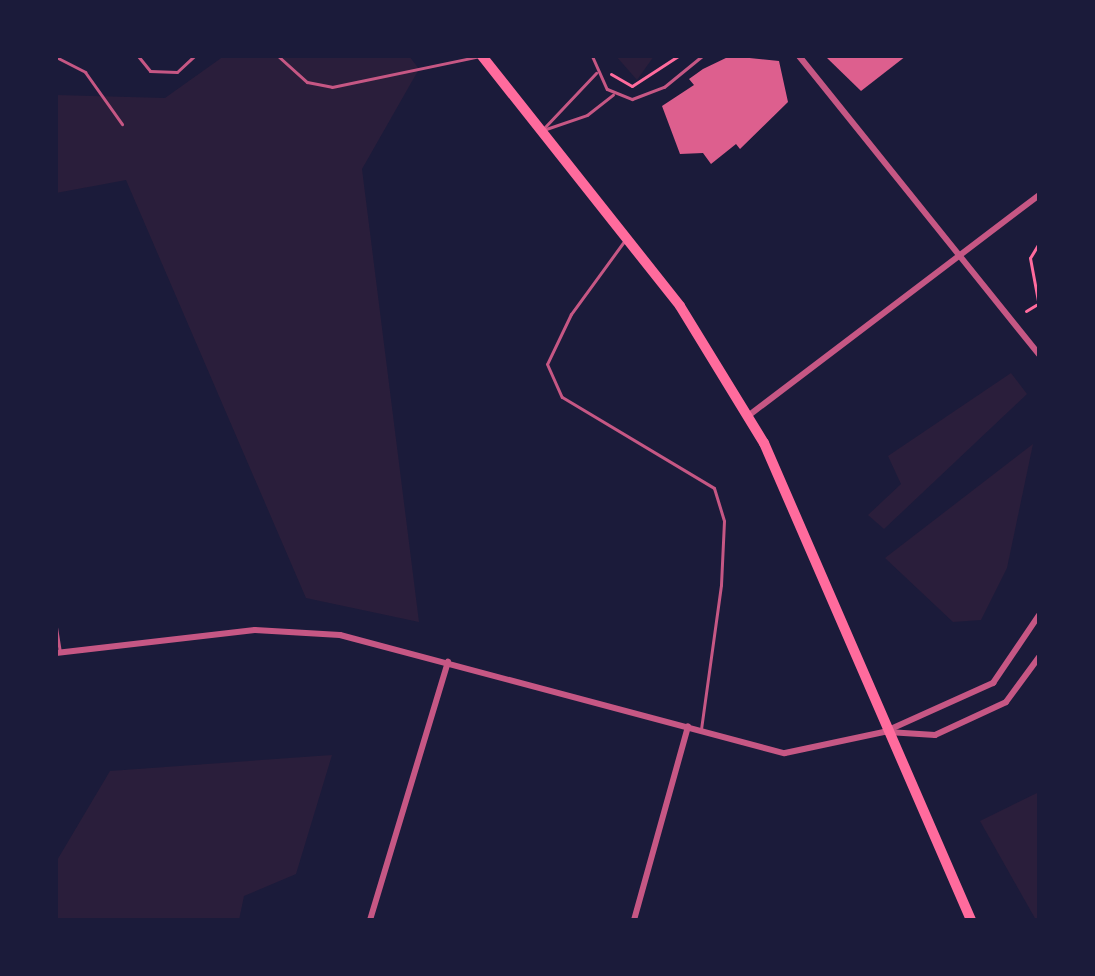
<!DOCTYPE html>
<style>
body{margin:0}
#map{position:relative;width:1095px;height:976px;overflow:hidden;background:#1b1b3a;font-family:"Roboto Condensed",sans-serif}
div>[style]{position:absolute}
.green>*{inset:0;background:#2a1e3b}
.building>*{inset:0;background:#dd5f8e}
.path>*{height:3px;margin:-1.5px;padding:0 1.5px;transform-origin:1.5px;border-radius:1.5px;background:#ff6b9d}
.service>*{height:3px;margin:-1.5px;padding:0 1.5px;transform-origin:1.5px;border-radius:1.5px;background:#c65784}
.minor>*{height:6px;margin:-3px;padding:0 3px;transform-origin:3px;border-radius:3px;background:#c65784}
.primary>*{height:10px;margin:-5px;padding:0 5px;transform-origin:5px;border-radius:5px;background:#ff6b9d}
span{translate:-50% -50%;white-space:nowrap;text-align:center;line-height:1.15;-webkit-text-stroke:6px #1b1b3a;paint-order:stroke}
.frame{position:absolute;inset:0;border:58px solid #1b1b3a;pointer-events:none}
</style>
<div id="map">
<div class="green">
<i style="clip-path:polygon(224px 56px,409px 56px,419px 69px,362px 169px,419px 622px,306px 598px,126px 180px,56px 193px,56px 95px,165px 98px)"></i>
<i style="clip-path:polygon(616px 56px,654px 56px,637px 80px)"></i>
<i style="clip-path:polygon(1011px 373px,1027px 394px,884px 529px,868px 515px,901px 484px,888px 456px)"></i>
<i style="clip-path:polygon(1033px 444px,1007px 568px,981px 620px,953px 622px,885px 558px)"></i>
<i style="clip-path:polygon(332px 755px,296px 874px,244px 896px,239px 920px,56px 920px,56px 862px,110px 771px)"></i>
<i style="clip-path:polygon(1039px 792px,1039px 920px,1036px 920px,980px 821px)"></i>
</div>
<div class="building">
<i style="clip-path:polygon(730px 56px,779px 61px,788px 102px,740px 149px,736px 144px,711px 164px,703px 153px,680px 154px,662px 106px,694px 85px,689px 79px,703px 69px)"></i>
<i style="clip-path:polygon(825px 56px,906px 56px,861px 91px)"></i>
</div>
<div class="path">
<i style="left:611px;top:74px;width:24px;rotate:30deg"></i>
<i style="left:632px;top:86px;width:55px;rotate:-33.1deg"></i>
<i style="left:1039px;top:243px;width:17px;rotate:121deg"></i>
<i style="left:1030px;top:258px;width:49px;rotate:79.4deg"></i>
<i style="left:1026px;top:311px;width:12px;rotate:-31deg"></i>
</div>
<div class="service">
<i style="left:138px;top:56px;width:19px;rotate:51deg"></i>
<i style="left:150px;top:71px;width:27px;rotate:2deg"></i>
<i style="left:177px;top:72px;width:23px;rotate:-43deg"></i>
<i style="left:278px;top:56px;width:39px;rotate:42deg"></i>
<i style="left:307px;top:82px;width:25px;rotate:11deg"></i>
<i style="left:332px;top:87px;width:151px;rotate:-11.8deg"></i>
<i style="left:592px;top:56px;width:36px;rotate:66deg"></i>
<i style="left:607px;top:89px;width:27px;rotate:22deg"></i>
<i style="left:632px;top:99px;width:34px;rotate:-21deg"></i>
<i style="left:664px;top:87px;width:49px;rotate:-39.2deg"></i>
<i style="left:56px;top:57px;width:33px;rotate:27deg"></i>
<i style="left:85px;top:72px;width:64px;rotate:54.6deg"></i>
<i style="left:544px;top:128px;width:76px;rotate:-46.6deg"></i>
<i style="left:546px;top:129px;width:43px;rotate:-18.9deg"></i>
<i style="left:587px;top:115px;width:33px;rotate:-38deg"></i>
<i style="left:625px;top:240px;width:92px;rotate:126.1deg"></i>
<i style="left:571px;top:314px;width:55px;rotate:115.6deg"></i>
<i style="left:547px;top:364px;width:36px;rotate:66deg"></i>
<i style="left:562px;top:397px;width:177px;rotate:30.9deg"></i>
<i style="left:714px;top:488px;width:34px;rotate:73deg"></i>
<i style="left:724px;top:521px;width:64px;rotate:92.7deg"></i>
<i style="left:721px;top:585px;width:145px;rotate:97.9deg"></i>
<i style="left:56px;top:627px;width:25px;rotate:81deg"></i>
</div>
<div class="minor">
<i style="left:799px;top:56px;width:383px;rotate:51.2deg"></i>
<i style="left:748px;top:416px;width:365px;rotate:-37.2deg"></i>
<i style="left:56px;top:653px;width:200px;rotate:-6.6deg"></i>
<i style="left:255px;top:630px;width:85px;rotate:3.4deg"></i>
<i style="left:340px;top:635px;width:460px;rotate:14.9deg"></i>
<i style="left:785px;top:753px;width:101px;rotate:-12deg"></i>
<i style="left:884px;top:732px;width:120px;rotate:-24.2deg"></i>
<i style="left:993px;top:683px;width:82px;rotate:-55.9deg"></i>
<i style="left:888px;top:732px;width:47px;rotate:3.7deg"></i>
<i style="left:935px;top:735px;width:78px;rotate:-24.9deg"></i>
<i style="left:1006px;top:702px;width:56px;rotate:-53.7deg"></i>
<i style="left:370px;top:920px;width:270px;rotate:-73.2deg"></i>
<i style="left:634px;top:920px;width:201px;rotate:-74.4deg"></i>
</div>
<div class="primary">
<i style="left:482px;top:56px;width:319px;rotate:51.6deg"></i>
<i style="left:680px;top:306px;width:161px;rotate:58.5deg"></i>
<i style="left:764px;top:443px;width:520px;rotate:66.54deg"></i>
</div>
<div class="frame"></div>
</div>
